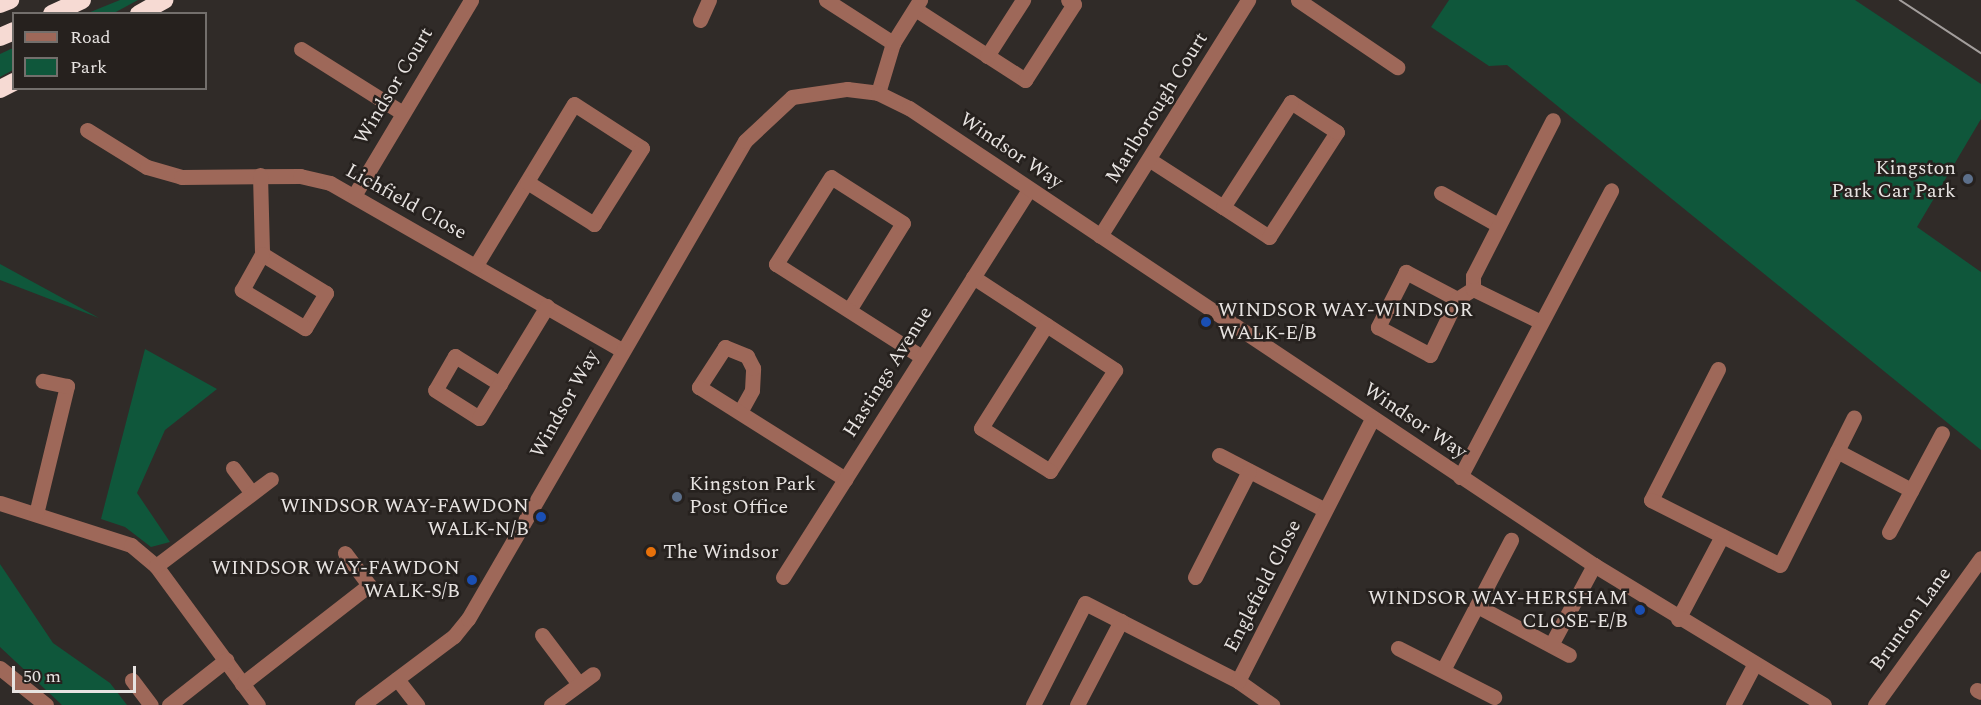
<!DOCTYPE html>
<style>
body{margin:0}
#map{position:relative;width:1981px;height:705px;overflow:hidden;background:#302b28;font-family:Spectral,serif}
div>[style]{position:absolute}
.green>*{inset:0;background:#0f573b}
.minor>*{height:15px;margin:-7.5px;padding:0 7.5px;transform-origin:7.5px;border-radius:7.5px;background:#9e6859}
.highway>*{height:18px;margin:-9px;padding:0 9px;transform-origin:9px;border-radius:9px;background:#f6dad3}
.tram>*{height:1.5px;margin:-0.75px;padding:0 0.75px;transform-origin:0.75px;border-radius:0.75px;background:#a39e9c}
.dots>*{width:16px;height:16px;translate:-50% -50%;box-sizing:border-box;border:3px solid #26211e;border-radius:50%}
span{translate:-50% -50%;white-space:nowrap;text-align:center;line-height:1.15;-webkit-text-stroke:5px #26211e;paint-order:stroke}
.street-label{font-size:20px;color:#e7e3e1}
.poi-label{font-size:20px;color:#e7e3e1}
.right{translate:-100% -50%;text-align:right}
.left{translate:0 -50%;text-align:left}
.legend{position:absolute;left:12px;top:12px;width:195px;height:78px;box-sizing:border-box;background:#26211e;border:2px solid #736f6c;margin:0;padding:8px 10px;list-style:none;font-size:18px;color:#e7e3e1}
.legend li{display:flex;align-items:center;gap:12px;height:30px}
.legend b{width:30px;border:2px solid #736f6c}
.scale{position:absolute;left:12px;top:666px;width:124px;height:27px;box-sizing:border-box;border:3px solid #e7e3e1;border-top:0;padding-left:8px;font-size:18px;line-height:21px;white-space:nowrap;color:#e7e3e1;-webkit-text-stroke:4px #26211e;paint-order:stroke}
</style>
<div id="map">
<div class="green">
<i style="clip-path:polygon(120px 0,138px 0,114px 13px,88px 13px)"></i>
<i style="clip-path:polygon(1449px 0,1855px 0,1981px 84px,1981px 119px,1917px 227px,1981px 272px,1981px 450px,1507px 65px,1489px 66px,1431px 27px)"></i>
<i style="clip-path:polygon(13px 48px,13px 70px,0 77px,0 54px)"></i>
<i style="clip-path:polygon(0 264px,99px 318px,0 280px)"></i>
<i style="clip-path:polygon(145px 349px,217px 389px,165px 430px,137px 493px,170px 542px,151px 547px,125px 527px,101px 519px)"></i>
<i style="clip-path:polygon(0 564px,53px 643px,110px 683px,127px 705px,62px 705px,0 647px)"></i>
</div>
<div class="minor">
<i style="left:826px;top:0;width:80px;rotate:32.7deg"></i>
<i style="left:1298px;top:0;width:120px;rotate:34.1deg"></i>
<i style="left:915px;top:9px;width:131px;rotate:32.8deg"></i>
<i style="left:1025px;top:80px;width:90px;rotate:-57.2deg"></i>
<i style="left:1074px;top:4px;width:7px;rotate:-146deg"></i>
<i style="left:700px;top:20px;width:22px;rotate:-66deg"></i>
<i style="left:301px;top:49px;width:118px;rotate:32.2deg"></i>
<i style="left:987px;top:56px;width:67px;rotate:-57.3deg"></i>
<i style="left:878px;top:93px;width:52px;rotate:-73.3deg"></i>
<i style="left:893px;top:43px;width:51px;rotate:-57.9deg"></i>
<i style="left:87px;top:130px;width:70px;rotate:31.7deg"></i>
<i style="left:147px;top:167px;width:35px;rotate:16deg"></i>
<i style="left:181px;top:177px;width:119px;rotate:-0.5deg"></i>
<i style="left:300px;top:176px;width:31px;rotate:13deg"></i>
<i style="left:330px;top:183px;width:334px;rotate:29.8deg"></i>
<i style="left:1150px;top:160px;width:87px;rotate:32.8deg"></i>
<i style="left:1223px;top:207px;width:55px;rotate:33.1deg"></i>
<i style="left:1269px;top:237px;width:125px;rotate:-57.1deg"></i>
<i style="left:1337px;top:132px;width:55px;rotate:-146.9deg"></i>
<i style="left:1291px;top:102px;width:125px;rotate:122.9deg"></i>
<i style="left:260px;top:175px;width:79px;rotate:88.5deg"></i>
<i style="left:262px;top:254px;width:75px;rotate:31.4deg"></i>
<i style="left:326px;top:293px;width:41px;rotate:121deg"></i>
<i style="left:305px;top:328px;width:74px;rotate:-148.9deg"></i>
<i style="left:242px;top:290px;width:41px;rotate:-60.9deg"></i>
<i style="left:1441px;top:193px;width:65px;rotate:29.3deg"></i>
<i style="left:355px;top:194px;width:226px;rotate:-59.1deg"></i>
<i style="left:1100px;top:236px;width:279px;rotate:-57.9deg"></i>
<i style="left:476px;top:265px;width:188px;rotate:-58.7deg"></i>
<i style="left:574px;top:104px;width:81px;rotate:32.9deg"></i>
<i style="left:642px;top:148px;width:90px;rotate:122.3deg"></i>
<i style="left:594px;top:224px;width:79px;rotate:-147.9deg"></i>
<i style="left:973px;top:277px;width:170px;rotate:33.2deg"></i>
<i style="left:1115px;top:370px;width:120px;rotate:122.8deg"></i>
<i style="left:1050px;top:471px;width:81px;rotate:-148.1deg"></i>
<i style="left:981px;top:428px;width:122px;rotate:-57.7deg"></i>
<i style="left:1457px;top:299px;width:58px;rotate:-152.1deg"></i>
<i style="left:1406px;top:272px;width:62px;rotate:117deg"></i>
<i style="left:1378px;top:327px;width:59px;rotate:28.3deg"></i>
<i style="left:1430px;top:355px;width:62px;rotate:-64.3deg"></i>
<i style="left:1457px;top:299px;width:19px;rotate:-32deg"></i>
<i style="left:849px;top:310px;width:102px;rotate:-58.2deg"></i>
<i style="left:903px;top:223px;width:85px;rotate:-147.4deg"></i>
<i style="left:831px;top:177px;width:103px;rotate:122.3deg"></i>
<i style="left:776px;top:264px;width:173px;rotate:32.5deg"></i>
<i style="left:1541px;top:322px;width:76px;rotate:-154.1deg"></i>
<i style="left:1473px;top:289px;width:13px;rotate:-90deg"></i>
<i style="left:1473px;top:276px;width:175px;rotate:-62.9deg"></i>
<i style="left:1718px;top:369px;width:147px;rotate:117.1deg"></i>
<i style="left:1651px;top:500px;width:144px;rotate:26.7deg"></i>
<i style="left:1780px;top:565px;width:165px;rotate:-63.4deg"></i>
<i style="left:500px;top:384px;width:53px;rotate:-148.1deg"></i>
<i style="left:455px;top:356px;width:39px;rotate:120deg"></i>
<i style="left:435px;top:390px;width:52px;rotate:32.5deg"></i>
<i style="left:479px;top:418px;width:131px;rotate:-58.7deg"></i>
<i style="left:740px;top:412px;width:25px;rotate:-61deg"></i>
<i style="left:752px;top:390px;width:22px;rotate:-87deg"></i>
<i style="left:753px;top:368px;width:13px;rotate:-117deg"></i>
<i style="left:747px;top:356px;width:24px;rotate:-158deg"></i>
<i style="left:725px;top:347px;width:48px;rotate:123deg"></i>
<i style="left:699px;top:387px;width:173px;rotate:32.2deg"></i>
<i style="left:1837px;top:451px;width:84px;rotate:27.8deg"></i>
<i style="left:1219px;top:455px;width:119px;rotate:27.4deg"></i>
<i style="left:233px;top:468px;width:31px;rotate:53deg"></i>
<i style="left:1460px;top:477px;width:324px;rotate:-62.2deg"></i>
<i style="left:0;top:503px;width:138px;rotate:17.8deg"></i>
<i style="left:131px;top:545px;width:33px;rotate:40deg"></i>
<i style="left:156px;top:566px;width:172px;rotate:53.7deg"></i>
<i style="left:36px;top:514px;width:132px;rotate:-76.4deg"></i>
<i style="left:67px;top:386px;width:25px;rotate:-168deg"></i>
<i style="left:1889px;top:532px;width:112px;rotate:-61.8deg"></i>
<i style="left:156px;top:566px;width:144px;rotate:-37.1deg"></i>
<i style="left:783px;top:577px;width:459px;rotate:-57.6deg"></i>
<i style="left:1195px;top:577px;width:119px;rotate:-63deg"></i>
<i style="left:1477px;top:606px;width:104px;rotate:28deg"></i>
<i style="left:1678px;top:619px;width:94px;rotate:-62.1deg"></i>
<i style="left:542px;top:635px;width:61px;rotate:52.9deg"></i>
<i style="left:1551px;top:645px;width:91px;rotate:-61.7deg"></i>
<i style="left:1398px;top:648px;width:108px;rotate:27deg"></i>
<i style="left:0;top:668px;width:59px;rotate:38.8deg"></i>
<i style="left:1443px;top:670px;width:147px;rotate:-62.4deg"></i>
<i style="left:397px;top:679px;width:33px;rotate:52deg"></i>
<i style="left:132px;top:680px;width:31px;rotate:53deg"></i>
<i style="left:1238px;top:681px;width:42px;rotate:35.2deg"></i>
<i style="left:242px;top:684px;width:161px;rotate:-37.9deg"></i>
<i style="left:369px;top:585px;width:40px;rotate:-127deg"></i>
<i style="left:1977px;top:690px;width:4px;rotate:27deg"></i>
<i style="left:169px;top:705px;width:73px;rotate:-38.3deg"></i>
<i style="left:362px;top:705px;width:115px;rotate:-36.9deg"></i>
<i style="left:454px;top:636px;width:22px;rotate:-51deg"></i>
<i style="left:468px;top:619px;width:552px;rotate:-59.91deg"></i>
<i style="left:745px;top:141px;width:64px;rotate:-43.1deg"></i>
<i style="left:792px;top:97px;width:56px;rotate:-8.3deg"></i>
<i style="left:847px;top:89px;width:31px;rotate:7deg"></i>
<i style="left:878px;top:93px;width:34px;rotate:26deg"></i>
<i style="left:909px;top:108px;width:823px;rotate:33.71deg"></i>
<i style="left:1594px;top:565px;width:269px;rotate:31.3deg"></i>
<i style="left:551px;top:705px;width:52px;rotate:-36.4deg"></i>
<i style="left:1033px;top:705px;width:114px;rotate:-63deg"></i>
<i style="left:1085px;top:603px;width:172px;rotate:27deg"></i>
<i style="left:1238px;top:681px;width:294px;rotate:-62.9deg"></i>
<i style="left:1077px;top:705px;width:95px;rotate:-62.4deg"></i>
<i style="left:1733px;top:705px;width:45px;rotate:-62.3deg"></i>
<i style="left:1875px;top:705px;width:181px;rotate:-54.2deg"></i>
</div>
<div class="highway">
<i style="left:0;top:4px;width:11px;rotate:-22deg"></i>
<i style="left:52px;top:14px;width:33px;rotate:-25deg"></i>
<i style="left:139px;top:14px;width:29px;rotate:-29deg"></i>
<i style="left:0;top:37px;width:15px;rotate:-23deg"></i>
<i style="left:0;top:89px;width:16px;rotate:-27deg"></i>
</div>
<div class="tram">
<i style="left:1900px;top:0;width:97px;rotate:33.2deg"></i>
</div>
<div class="dots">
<i style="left:1968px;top:179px;background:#5c6f8a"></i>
<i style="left:1206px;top:322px;background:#1a4fb4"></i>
<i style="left:677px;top:497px;background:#5c6f8a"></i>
<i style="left:541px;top:517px;background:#1a4fb4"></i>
<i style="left:651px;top:552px;background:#e8710a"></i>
<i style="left:472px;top:580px;background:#1a4fb4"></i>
<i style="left:1640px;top:610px;background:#1a4fb4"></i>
</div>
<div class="street-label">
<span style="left:394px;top:86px;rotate:-59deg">Windsor Court</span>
<span style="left:1157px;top:108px;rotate:-58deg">Marlborough Court</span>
<span style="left:1011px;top:151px;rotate:34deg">Windsor Way</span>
<span style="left:406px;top:202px;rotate:29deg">Lichfield Close</span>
<span style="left:888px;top:372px;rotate:-58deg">Hastings Avenue</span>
<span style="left:565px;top:404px;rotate:-61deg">Windsor Way</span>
<span style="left:1415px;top:421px;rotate:34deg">Windsor Way</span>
<span style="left:1263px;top:586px;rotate:-63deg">Englefield Close</span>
<span style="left:1911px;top:619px;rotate:-54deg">Brunton Lane</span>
</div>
<div class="poi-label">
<span class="right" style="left:1956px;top:180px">Kingston<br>Park Car Park</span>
<span class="left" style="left:1218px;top:322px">WINDSOR WAY-WINDSOR<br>WALK-E/B</span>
<span class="left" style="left:689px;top:496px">Kingston Park<br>Post Office</span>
<span class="right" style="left:529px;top:518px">WINDSOR WAY-FAWDON<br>WALK-N/B</span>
<span class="left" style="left:663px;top:552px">The Windsor</span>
<span class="right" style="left:460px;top:580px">WINDSOR WAY-FAWDON<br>WALK-S/B</span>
<span class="right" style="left:1628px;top:610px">WINDSOR WAY-HERSHAM<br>CLOSE-E/B</span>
</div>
<ul class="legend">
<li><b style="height:8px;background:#9e6859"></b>Road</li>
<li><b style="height:16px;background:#0f573b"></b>Park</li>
</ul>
<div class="scale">50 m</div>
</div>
